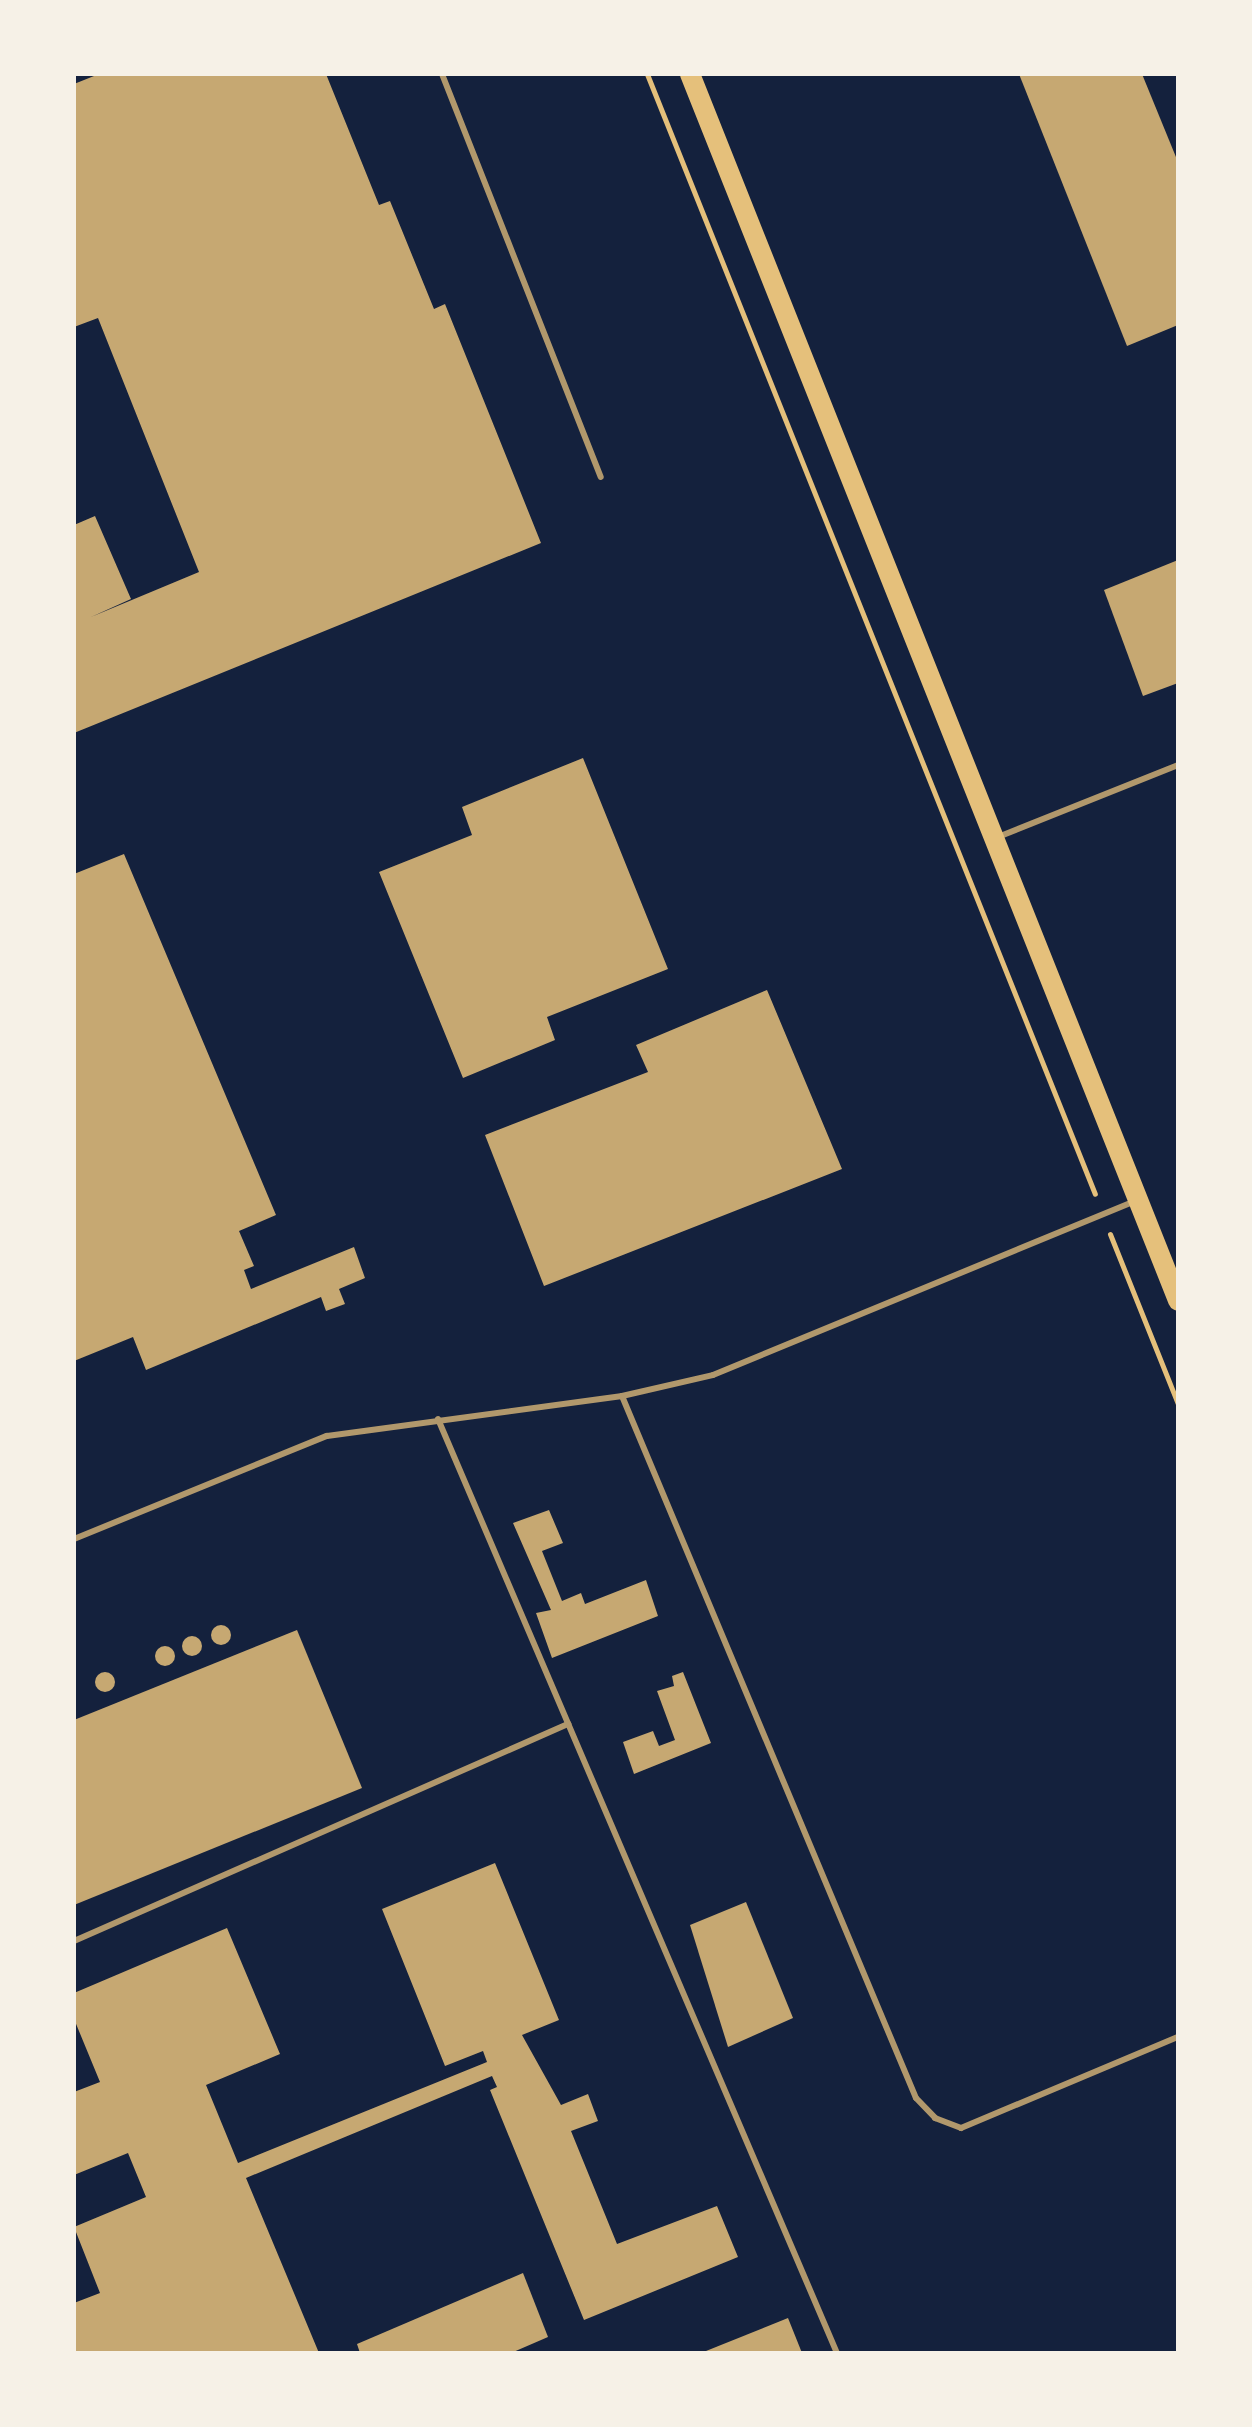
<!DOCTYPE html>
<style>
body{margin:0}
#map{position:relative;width:1252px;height:2427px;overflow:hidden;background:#14213d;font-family:"Crimson Pro",serif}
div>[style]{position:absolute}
.building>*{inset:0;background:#c6a872}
.round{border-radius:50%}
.path>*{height:5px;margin:-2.5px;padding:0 2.5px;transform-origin:2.5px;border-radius:2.5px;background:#e5c07b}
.service>*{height:6px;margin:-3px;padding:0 3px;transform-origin:3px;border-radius:3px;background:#b1986c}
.primary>*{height:20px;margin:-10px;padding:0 10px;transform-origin:10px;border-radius:10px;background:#e5c07b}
span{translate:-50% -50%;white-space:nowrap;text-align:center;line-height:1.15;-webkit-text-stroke:8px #f6f1e7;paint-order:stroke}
.frame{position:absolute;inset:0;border:76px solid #f6f1e7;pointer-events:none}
</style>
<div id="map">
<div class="building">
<i style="clip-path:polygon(99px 74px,326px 74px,379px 205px,390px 201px,434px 309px,445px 304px,541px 543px,74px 733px,74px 525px,95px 516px,131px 599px,91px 617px,199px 572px,98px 318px,74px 327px,74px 84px)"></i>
<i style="clip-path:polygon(1019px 74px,1142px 74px,1178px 162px,1178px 325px,1127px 346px)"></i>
<i style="clip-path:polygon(1178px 560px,1178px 683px,1143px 696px,1104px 590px)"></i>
<i style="clip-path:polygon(583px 758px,668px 969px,547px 1017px,555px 1040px,463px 1078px,379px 872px,472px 835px,462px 807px)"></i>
<i style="clip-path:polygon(124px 854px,276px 1215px,239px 1231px,254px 1266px,244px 1270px,251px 1289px,354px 1247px,365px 1278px,339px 1289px,345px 1304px,326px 1311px,321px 1297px,146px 1370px,133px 1337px,74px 1361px,74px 874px)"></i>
<i style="clip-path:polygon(767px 990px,842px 1169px,544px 1286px,485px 1135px,648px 1072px,636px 1045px)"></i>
<i style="clip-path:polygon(549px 1510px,563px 1543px,542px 1551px,562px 1601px,581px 1593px,585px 1604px,646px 1580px,658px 1616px,552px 1658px,536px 1613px,551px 1610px,513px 1523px)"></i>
<i class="round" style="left:211px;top:1625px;width:20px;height:20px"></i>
<i style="clip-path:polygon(297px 1630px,362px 1788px,74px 1905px,74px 1720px)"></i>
<i class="round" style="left:182px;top:1636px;width:20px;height:20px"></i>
<i class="round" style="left:155px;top:1646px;width:20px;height:20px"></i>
<i style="clip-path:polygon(683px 1672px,711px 1743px,634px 1774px,623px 1742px,653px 1731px,659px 1746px,675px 1740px,657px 1691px,674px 1686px,672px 1676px)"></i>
<i class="round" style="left:95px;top:1672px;width:20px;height:20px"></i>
<i style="clip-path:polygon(495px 1863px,559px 2020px,522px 2035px,561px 2105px,588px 2094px,598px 2121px,571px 2131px,617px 2244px,717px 2206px,738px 2257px,584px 2320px,490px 2090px,497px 2087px,492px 2076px,246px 2178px,319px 2353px,74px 2353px,74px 2303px,100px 2293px,74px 2227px,146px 2197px,128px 2153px,74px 2175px,74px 2092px,100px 2082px,74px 2019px,74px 1993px,227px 1928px,280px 2054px,206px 2085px,238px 2163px,487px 2062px,483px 2051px,445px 2066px,382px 1909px)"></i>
<i style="clip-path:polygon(746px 1902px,793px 2018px,728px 2047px,690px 1925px)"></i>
<i style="clip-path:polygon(523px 2273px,548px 2337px,511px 2353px,360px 2353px,357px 2344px)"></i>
<i style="clip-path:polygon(788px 2318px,802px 2353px,701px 2353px)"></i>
</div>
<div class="path">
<i style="left:647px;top:74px;width:1206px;rotate:68.2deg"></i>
<i style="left:1110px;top:1234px;width:183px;rotate:68.2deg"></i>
</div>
<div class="service">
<i style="left:442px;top:74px;width:433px;rotate:68.5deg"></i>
<i style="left:998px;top:837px;width:194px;rotate:-21.8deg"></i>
<i style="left:622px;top:1396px;width:761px;rotate:67.28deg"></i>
<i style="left:916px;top:2098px;width:28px;rotate:46deg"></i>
<i style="left:935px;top:2118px;width:28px;rotate:21deg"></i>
<i style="left:961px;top:2128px;width:235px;rotate:-22.8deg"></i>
<i style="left:438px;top:1419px;width:1016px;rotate:66.87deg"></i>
<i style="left:74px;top:1539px;width:273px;rotate:-22.2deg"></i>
<i style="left:327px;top:1436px;width:298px;rotate:-7.7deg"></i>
<i style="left:622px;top:1396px;width:93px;rotate:-13deg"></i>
<i style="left:713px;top:1375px;width:456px;rotate:-22.4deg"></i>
<i style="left:74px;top:1941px;width:540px;rotate:-23.71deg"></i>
</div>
<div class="primary">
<i style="left:690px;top:74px;width:1320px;rotate:68.3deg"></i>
</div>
<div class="frame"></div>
</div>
